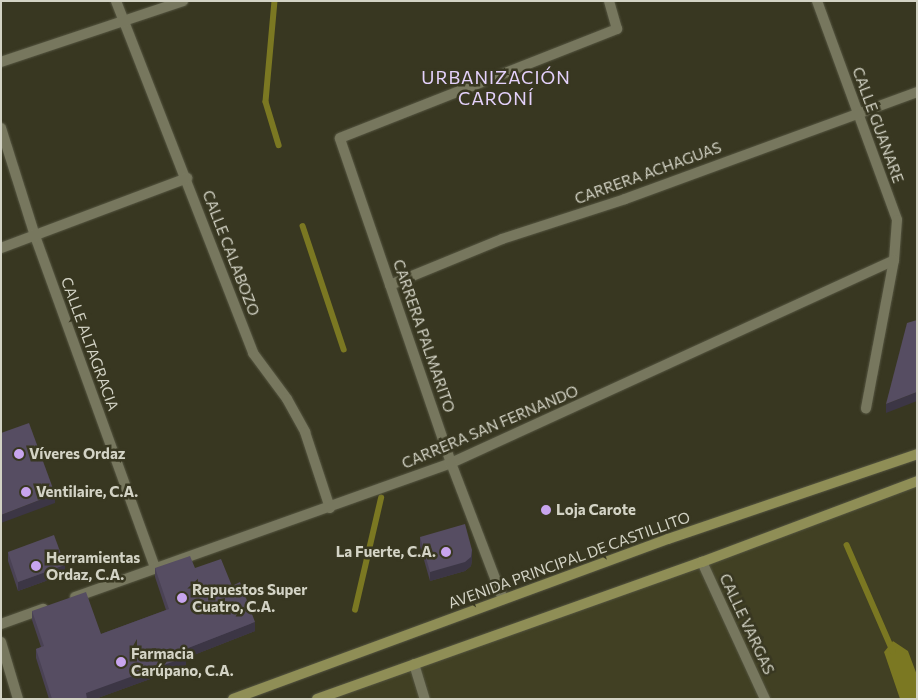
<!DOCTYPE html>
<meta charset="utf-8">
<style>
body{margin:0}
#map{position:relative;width:918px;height:700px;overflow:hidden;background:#383721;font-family:Commissioner,sans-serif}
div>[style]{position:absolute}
.built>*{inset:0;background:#414023}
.water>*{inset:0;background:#7b7822}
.stream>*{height:5.5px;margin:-2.75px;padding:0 2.75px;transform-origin:2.75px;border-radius:2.75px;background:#7b7822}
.roads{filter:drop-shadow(0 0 1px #555541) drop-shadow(0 0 1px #555541)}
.minor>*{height:10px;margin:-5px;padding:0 5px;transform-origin:5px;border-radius:5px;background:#77775e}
.secondary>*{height:10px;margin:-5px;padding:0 5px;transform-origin:5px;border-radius:5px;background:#8f8e56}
.wall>*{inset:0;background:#4a4254}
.shaded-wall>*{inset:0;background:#3c3645}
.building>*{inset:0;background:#564d62}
.dots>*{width:14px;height:14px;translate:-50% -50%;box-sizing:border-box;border:2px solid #383721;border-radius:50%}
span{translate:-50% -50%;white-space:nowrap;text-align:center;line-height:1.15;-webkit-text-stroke:5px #383721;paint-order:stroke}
.street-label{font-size:15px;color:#d3d3c5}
.poi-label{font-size:15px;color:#d3d3c5;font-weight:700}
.left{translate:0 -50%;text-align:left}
.right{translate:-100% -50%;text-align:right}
.quarter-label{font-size:18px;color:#e4d1fb;letter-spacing:1px}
.frame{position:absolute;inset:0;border:2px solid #d3d3c5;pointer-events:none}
</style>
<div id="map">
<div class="built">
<i style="clip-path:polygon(917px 480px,917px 675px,908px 651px,893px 641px,884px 652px,900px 699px,309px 699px,673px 571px)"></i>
</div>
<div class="water">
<i style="clip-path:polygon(893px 641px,908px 651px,917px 675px,917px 699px,900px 699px,884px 652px)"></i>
</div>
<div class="stream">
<i style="left:275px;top:1px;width:101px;rotate:95.1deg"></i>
<i style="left:266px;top:102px;width:45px;rotate:73.2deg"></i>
<i style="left:303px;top:226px;width:130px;rotate:71.6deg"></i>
<i style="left:847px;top:545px;width:116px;rotate:66.5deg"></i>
<i style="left:355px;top:610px;width:115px;rotate:-76.9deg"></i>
</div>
<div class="roads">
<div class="minor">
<i style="left:116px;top:1px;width:378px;rotate:68.7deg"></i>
<i style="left:253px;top:353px;width:57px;rotate:53.5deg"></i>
<i style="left:287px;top:399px;width:38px;rotate:61deg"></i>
<i style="left:305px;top:432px;width:80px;rotate:71.8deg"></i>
<i style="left:817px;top:1px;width:233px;rotate:69.9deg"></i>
<i style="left:897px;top:220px;width:40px;rotate:94.3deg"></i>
<i style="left:894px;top:260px;width:151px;rotate:100.7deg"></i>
<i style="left:1px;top:62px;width:192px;rotate:-18.5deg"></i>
<i style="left:1px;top:128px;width:113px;rotate:72.5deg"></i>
<i style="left:35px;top:236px;width:353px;rotate:70.1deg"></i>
<i style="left:1px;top:248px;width:199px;rotate:-20.6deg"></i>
<i style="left:390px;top:285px;width:121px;rotate:-22.3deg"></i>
<i style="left:502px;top:239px;width:129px;rotate:-18deg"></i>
<i style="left:625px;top:199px;width:311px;rotate:-20.1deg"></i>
<i style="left:702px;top:562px;width:151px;rotate:65.3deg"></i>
<i style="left:75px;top:597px;width:399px;rotate:-19.6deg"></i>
<i style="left:451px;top:463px;width:487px;rotate:-24.6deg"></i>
<i style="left:503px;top:599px;width:146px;rotate:-110.9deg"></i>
<i style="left:451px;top:463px;width:343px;rotate:-108.9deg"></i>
<i style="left:340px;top:138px;width:298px;rotate:-21.5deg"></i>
<i style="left:617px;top:29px;width:29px;rotate:-106deg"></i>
<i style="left:1px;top:624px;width:45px;rotate:-19.7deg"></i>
<i style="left:1px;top:642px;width:59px;rotate:73.4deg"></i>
<i style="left:414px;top:664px;width:37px;rotate:73deg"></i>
</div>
<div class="secondary">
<i style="left:233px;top:699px;width:463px;rotate:-20.2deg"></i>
<i style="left:668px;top:539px;width:263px;rotate:-18.8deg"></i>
<i style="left:317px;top:699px;width:409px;rotate:-19.6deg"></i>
<i style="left:702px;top:562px;width:230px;rotate:-20.6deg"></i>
</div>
</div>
<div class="wall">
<i style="clip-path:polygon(420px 537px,472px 559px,471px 566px,465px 571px,430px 581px,420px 546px)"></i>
<i style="clip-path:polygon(8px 552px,65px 574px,18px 591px,8px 561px)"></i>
<i style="clip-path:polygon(155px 568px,195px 568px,232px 586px,255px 631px,186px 658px,186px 666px,95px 699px,49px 699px,36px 658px,36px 649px,41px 647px,32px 620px,32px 611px,101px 634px,166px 610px,155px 577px)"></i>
</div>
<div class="shaded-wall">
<i style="clip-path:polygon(917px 392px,917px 401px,886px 413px,886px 404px)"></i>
<i style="clip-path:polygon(55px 494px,55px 503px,1px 523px,1px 515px)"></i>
<i style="clip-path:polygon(472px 550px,472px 559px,471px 566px,465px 571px,430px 581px,430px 572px)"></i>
<i style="clip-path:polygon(65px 565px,65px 574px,18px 591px,18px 582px)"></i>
<i style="clip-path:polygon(255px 622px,255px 631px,186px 658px,186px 666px,95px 699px,86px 699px,86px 693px,183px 650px)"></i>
</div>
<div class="building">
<i style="clip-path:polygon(917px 320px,917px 392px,886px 404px,907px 323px)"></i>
<i style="clip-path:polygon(29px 423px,55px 494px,1px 515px,1px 433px)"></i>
<i style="clip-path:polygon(465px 524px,472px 550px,471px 557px,465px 562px,430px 572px,420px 537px)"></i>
<i style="clip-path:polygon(54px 535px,65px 565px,18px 582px,8px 552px)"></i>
<i style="clip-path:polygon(190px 556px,195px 568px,221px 559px,232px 586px,240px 582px,255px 622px,183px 650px,186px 657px,86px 693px,87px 699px,52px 699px,36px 649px,44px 646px,32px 611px,86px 592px,101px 634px,169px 609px,155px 568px)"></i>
</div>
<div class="dots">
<i style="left:19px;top:454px;background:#c8a5ee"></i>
<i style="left:26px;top:492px;background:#c8a5ee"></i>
<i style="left:546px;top:510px;background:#c8a5ee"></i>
<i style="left:446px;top:552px;background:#c8a5ee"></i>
<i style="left:36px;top:566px;background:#c8a5ee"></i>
<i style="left:182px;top:598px;background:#c8a5ee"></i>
<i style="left:121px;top:662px;background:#c8a5ee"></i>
</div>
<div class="street-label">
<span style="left:878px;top:125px;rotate:70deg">CALLE GUANARE</span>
<span style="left:648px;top:173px;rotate:-20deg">CARRERA ACHAGUAS</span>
<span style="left:231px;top:253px;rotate:69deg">CALLE CALABOZO</span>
<span style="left:424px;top:336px;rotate:71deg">CARRERA PALMARITO</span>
<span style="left:90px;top:344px;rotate:70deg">CALLE ALTAGRACIA</span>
<span style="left:490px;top:427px;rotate:-23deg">CARRERA SAN FERNANDO</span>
<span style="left:569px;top:560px;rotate:-20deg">AVENIDA PRINCIPAL DE CASTILLITO</span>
<span style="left:747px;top:624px;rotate:65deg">CALLE VARGAS</span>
</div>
<div class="poi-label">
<span class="left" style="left:29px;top:454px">Víveres Ordaz</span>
<span class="left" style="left:36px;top:492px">Ventilaire, C.A.</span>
<span class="left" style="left:556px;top:510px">Loja Carote</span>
<span class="right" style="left:436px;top:552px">La Fuerte, C.A.</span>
<span class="left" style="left:46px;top:566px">Herramientas<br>Ordaz, C.A.</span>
<span class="left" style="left:192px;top:598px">Repuestos Super<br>Cuatro, C.A.</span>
<span class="left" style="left:131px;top:662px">Farmacia<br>Carúpano, C.A.</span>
</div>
<div class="quarter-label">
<span style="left:496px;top:88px">URBANIZACIÓN<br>CARONÍ</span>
</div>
<div class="frame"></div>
</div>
